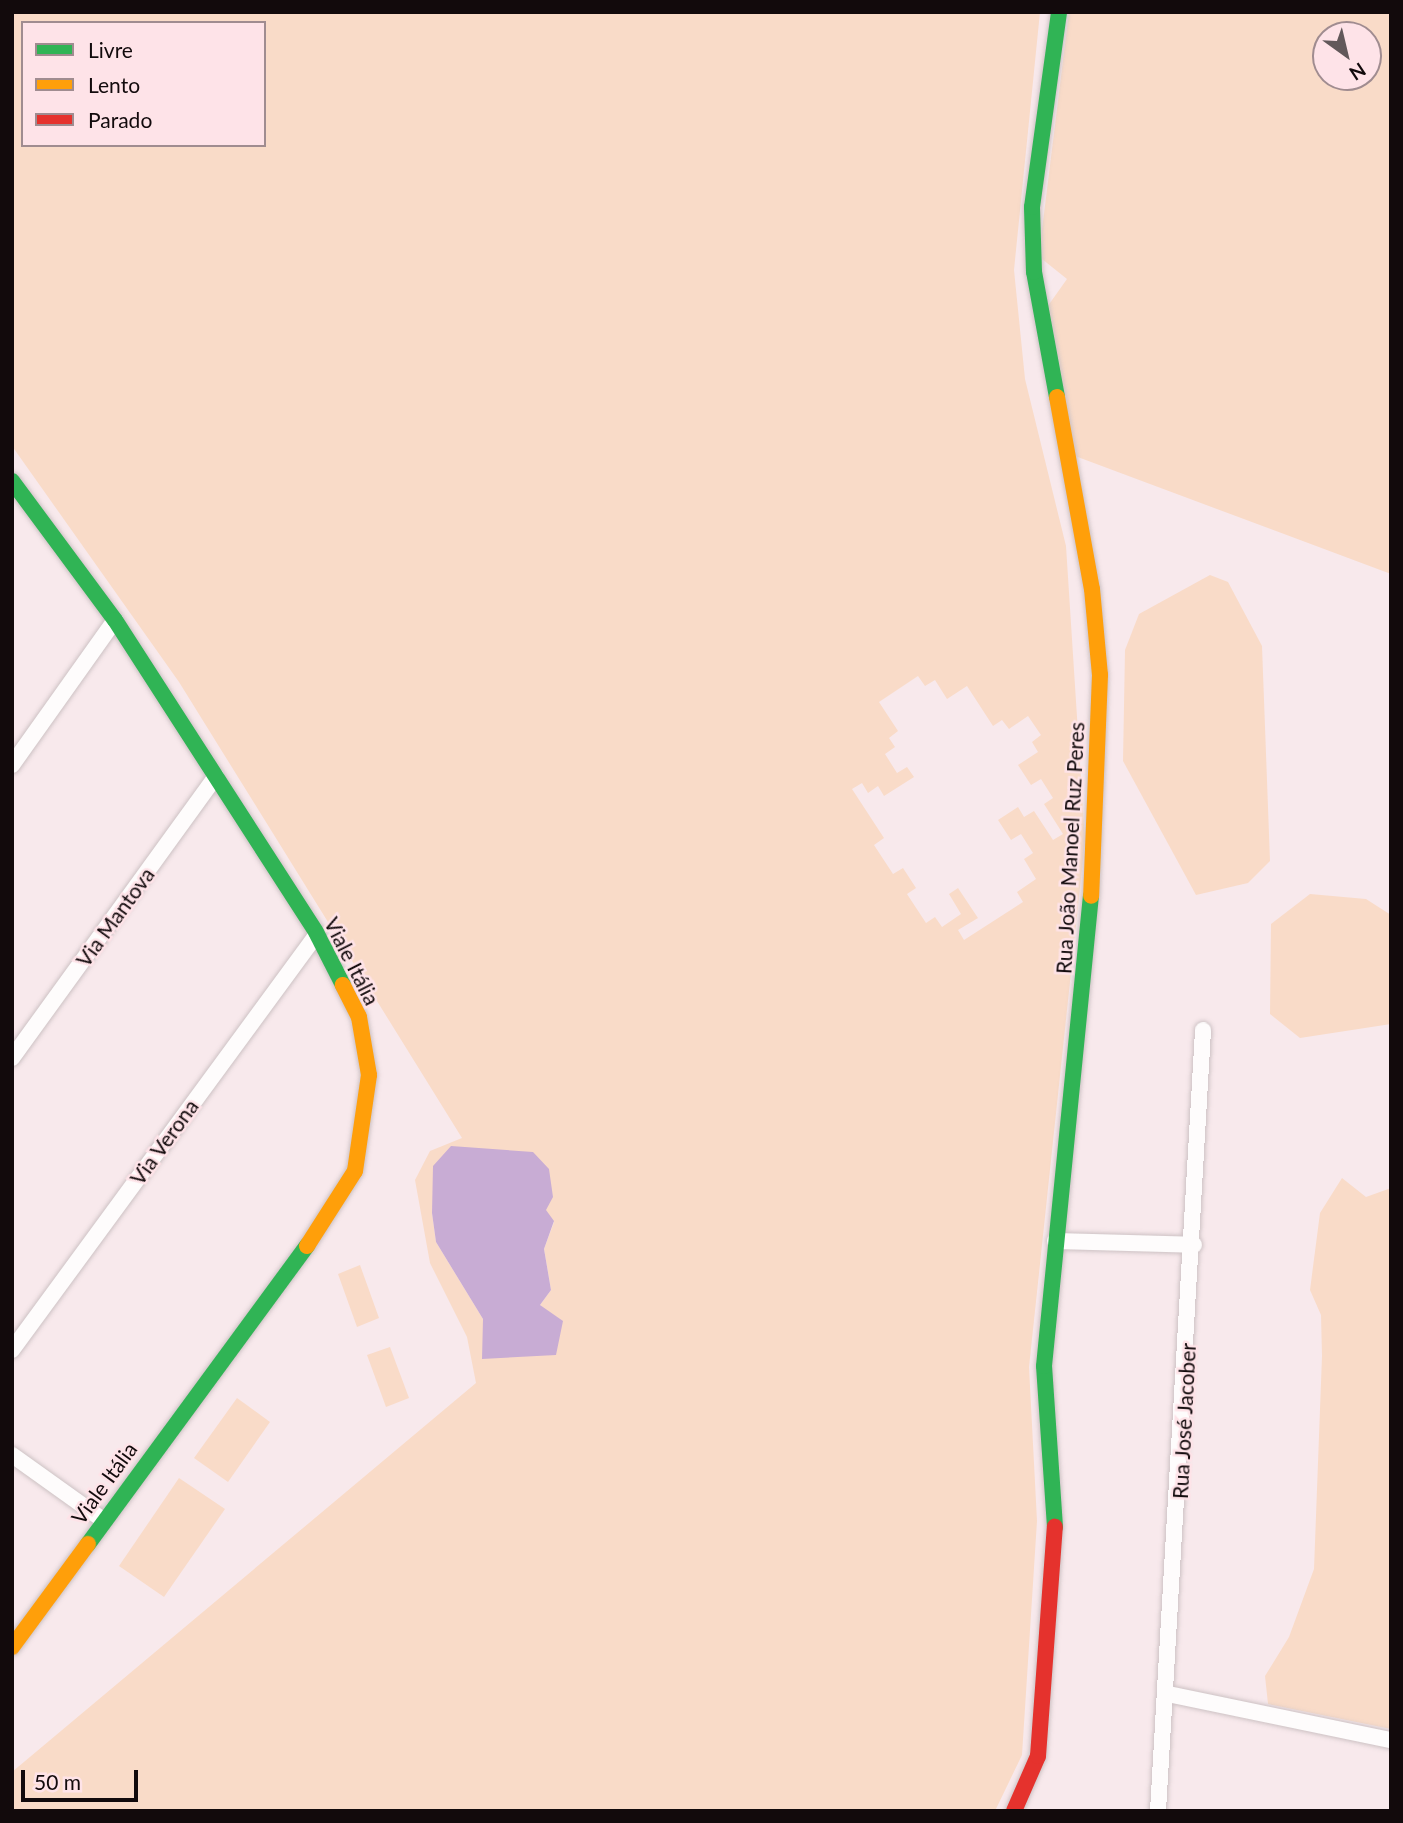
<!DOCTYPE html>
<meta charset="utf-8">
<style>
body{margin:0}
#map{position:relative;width:1403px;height:1823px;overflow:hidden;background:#f8e9ec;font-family:Lato,sans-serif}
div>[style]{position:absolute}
.green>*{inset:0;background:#f9dbc8}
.water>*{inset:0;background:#c8acd4}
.roads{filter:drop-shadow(0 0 2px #cdc2c4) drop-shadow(0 0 2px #cdc2c4)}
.street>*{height:16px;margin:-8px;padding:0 8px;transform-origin:8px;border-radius:8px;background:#fefcfc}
.fast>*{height:16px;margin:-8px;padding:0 8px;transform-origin:8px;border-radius:8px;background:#30b455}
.slow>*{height:16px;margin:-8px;padding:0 8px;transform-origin:8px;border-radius:8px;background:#ff9f0a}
.jam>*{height:16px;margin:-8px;padding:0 8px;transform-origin:8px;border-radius:8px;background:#e5322d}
span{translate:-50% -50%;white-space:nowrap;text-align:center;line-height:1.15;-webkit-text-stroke:5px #fee3e8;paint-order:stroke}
.street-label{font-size:21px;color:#120a0c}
.frame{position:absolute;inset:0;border:14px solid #120a0c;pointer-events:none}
.legend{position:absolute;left:21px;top:21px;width:245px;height:126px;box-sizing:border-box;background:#fee3e8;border:2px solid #a08c90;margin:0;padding:9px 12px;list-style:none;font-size:21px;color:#120a0c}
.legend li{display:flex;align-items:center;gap:14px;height:35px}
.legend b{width:35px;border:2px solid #a08c90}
.north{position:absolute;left:1312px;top:21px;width:70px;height:70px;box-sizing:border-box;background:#fee3e8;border:2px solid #a08c90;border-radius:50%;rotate:146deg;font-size:19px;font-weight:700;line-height:28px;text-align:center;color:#120a0c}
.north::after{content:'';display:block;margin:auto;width:24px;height:32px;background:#62585a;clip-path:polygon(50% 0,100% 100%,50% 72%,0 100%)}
.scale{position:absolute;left:21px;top:1770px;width:117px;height:32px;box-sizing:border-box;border:4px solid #120a0c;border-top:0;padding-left:9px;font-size:21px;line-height:24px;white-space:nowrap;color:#120a0c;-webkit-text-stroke:5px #fee3e8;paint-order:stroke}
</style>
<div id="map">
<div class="green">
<i style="clip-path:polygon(evenodd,12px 12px,1040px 12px,1014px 270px,1025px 379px,1066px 546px,1085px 841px,1029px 1367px,1037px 1521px,1022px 1755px,995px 1811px,12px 1811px,12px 1772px,476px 1383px,467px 1337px,430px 1263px,415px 1180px,430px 1151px,462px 1138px,179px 682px,12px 446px,12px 12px,23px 23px,264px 23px,264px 145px,23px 145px,23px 23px,12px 12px,918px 676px,925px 686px,935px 680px,947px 699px,967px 686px,993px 726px,1002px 720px,1009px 729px,1028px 716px,1041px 735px,1032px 742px,1038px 752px,1018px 765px,1031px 785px,1041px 779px,1053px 798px,1044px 804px,1063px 834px,1053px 840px,1034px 811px,1024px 817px,1018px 807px,998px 820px,1011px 840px,1021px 834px,1033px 853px,1024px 859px,1036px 879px,1017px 892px,1023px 902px,964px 940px,958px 930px,978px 918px,958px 888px,949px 894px,961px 914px,942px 927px,935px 917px,926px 923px,907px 894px,916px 888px,903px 868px,893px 874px,874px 845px,884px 838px,852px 789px,862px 783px,868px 793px,878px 786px,884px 796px,914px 777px,907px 767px,897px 773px,885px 754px,895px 747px,889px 738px,898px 731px,879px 702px,918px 676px,12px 12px,432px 1213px,554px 1222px,544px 1249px,551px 1290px,540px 1305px,553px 1320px,483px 1359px,483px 1319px,436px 1242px,432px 1213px)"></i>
<i style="clip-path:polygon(evenodd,1069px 12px,1391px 12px,1391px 574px,1075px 456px,1045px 310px,1067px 279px,1042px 259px,1041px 238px,1069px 12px,1326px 35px,1368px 35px,1368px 77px,1326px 77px,1326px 35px)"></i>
<i style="clip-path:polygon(1210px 575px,1228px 582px,1262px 646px,1270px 861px,1248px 883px,1196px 895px,1123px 761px,1125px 650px,1139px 614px)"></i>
<i style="clip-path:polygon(1310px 894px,1366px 899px,1391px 915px,1391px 1024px,1300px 1038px,1270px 1014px,1271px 924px)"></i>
<i style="clip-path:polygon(1342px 1178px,1366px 1197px,1391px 1188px,1391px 1729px,1268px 1704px,1265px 1676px,1289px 1637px,1314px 1569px,1322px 1356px,1321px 1315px,1310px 1290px,1320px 1213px)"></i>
<i style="clip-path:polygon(360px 1265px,379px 1318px,357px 1327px,338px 1274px)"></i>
<i style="clip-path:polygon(390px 1347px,409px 1398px,386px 1407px,367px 1355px)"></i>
<i style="clip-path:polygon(237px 1398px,270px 1422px,228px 1482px,194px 1458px)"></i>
<i style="clip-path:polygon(179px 1478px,225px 1509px,164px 1597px,119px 1566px)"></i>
</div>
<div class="water">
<i style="clip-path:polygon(451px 1146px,533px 1152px,549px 1169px,553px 1197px,546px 1210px,554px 1221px,544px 1249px,551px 1290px,540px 1305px,563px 1321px,556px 1355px,482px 1359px,483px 1319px,436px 1242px,432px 1213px,433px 1166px)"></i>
</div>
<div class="roads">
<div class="street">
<i style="left:12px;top:765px;width:178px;rotate:-54.6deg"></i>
<i style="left:12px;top:1058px;width:348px;rotate:-54.1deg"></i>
<i style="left:1055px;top:1241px;width:139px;rotate:1.6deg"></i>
<i style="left:12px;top:1350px;width:516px;rotate:-53.75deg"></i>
<i style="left:12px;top:1455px;width:112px;rotate:35.5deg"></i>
<i style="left:1168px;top:1694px;width:228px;rotate:11.7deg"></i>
<i style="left:1158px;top:1811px;width:782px;rotate:-86.7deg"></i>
</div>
<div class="fast">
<i style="left:1057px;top:397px;width:127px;rotate:-100.4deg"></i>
<i style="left:1034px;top:272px;width:65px;rotate:-91.8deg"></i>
<i style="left:1032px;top:207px;width:197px;rotate:-82.1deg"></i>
<i style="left:12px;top:481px;width:173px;rotate:53.5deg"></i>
<i style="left:115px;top:620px;width:373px;rotate:57.2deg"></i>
<i style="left:317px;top:934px;width:57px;rotate:63deg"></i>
<i style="left:1055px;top:1527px;width:161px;rotate:-93.9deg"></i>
<i style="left:1044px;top:1366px;width:472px;rotate:-84.3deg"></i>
<i style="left:88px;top:1544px;width:370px;rotate:-53.7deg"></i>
</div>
<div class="slow">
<i style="left:1057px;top:397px;width:195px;rotate:79.7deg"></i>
<i style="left:1092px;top:589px;width:86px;rotate:84.7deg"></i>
<i style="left:1100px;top:675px;width:221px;rotate:92.3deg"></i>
<i style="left:307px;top:1246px;width:89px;rotate:-57.4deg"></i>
<i style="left:355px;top:1171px;width:97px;rotate:-81.7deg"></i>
<i style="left:369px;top:1075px;width:59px;rotate:-99.8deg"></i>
<i style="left:359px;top:1017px;width:36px;rotate:-117deg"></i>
<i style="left:12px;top:1647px;width:128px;rotate:-53.6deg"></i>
</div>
<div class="jam">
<i style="left:1014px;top:1811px;width:60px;rotate:-66.4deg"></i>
<i style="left:1038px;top:1756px;width:230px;rotate:-85.8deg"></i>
</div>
</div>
<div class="street-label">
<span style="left:1070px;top:848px;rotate:-87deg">Rua João Manoel Ruz Peres</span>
<span style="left:115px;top:917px;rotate:-54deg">Via Mantova</span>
<span style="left:352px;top:961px;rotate:63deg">Viale Itália</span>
<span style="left:164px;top:1142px;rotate:-54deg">Via Verona</span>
<span style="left:1184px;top:1421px;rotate:-87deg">Rua José Jacober</span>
<span style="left:104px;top:1483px;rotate:-54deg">Viale Itália</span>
</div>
<div class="frame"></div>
<ul class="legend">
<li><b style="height:9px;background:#30b455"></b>Livre</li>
<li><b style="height:9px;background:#ff9f0a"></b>Lento</li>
<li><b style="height:9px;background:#e5322d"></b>Parado</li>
</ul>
<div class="north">N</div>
<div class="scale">50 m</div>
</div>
